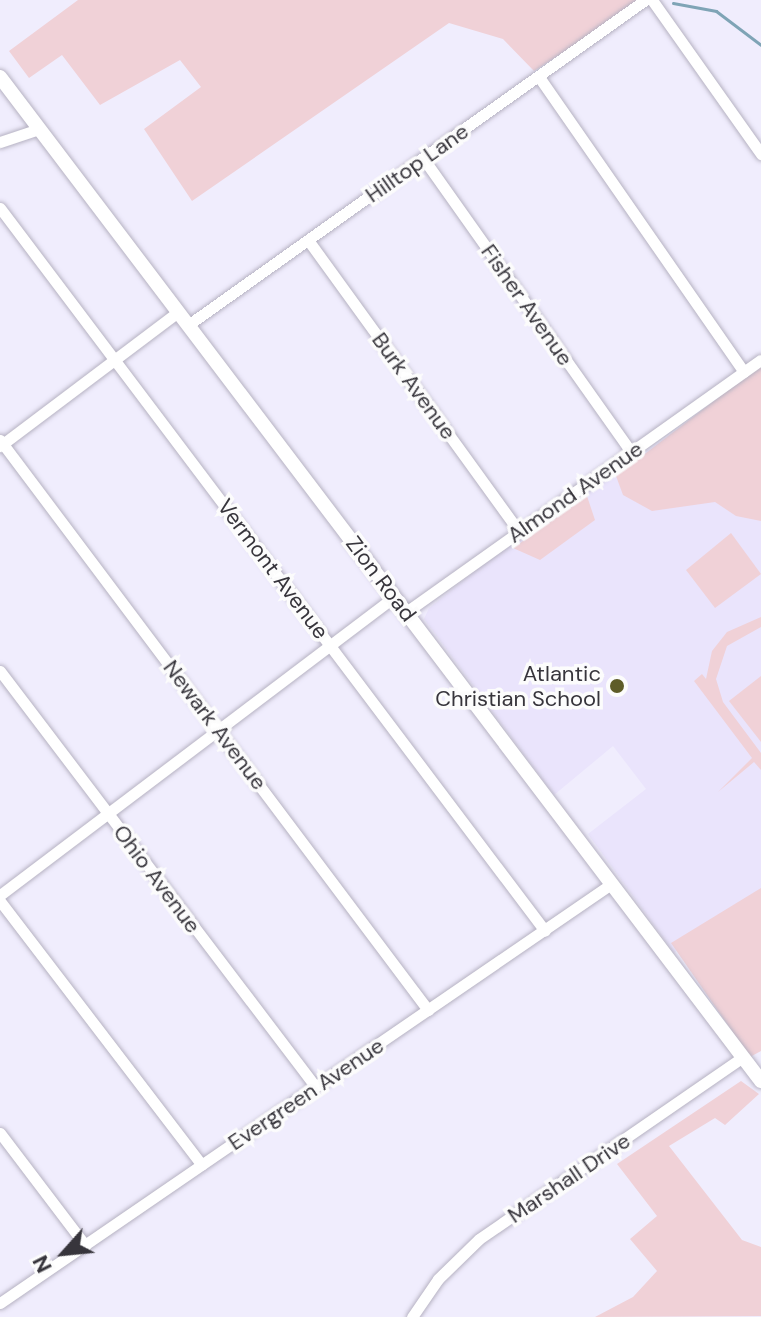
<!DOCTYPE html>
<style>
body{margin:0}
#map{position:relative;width:761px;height:1317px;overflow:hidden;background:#f0edfd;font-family:"DM Sans",sans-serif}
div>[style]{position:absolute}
.built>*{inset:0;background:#eae4fc}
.green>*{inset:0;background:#f0d1d7}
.stream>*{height:3px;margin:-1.5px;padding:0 1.5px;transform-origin:1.5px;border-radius:1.5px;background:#7fa4b6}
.roads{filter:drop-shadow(0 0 2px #b6b2c2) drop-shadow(0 0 2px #b6b2c2)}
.street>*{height:11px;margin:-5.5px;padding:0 5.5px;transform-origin:5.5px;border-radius:5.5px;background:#fff}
.secondary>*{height:14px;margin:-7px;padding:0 7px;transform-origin:7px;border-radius:7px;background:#fff}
.dots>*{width:22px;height:22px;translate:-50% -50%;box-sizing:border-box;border:4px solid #fcfcfc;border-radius:50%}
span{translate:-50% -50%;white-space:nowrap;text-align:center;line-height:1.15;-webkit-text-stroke:7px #fcfcfc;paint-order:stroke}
.street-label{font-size:22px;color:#37353c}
.poi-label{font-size:22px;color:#37353c}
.right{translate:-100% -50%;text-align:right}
.north{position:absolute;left:24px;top:1213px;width:80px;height:80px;-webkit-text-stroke:6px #fcfcfc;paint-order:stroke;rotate:243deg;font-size:22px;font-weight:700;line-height:32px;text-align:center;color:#37353c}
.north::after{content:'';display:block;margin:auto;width:28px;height:36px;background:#37353c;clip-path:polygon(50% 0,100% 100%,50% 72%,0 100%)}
</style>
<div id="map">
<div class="built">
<i style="clip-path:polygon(685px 424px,761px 521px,761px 889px,674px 953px,588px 834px,646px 789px,613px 746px,554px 795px,424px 619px,429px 608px,479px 568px)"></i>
</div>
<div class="green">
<i style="clip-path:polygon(78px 0,645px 0,534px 71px,503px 39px,449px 23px,192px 201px,144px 129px,201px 87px,180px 60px,100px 105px,62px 55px,29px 78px,9px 51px)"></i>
<i style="clip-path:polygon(761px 365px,761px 521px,736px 516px,715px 502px,652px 511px,623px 495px,616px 476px)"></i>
<i style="clip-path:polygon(587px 496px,595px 520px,540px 560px,513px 548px)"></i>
<i style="clip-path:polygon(731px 533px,761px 574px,715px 608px,686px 570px)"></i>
<i style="clip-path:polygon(761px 617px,761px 627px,727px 646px,716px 679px,723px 702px,761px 753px,761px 770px,754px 762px,718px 792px,752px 758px,694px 681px,702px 674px,706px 679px,712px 651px,727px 632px)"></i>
<i style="clip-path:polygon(761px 676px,761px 742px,729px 701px)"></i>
<i style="clip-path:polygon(761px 888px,761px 1051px,750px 1057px,671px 943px)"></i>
<i style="clip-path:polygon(741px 1081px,759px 1094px,725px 1125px,715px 1118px,669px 1146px,742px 1240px,761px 1247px,761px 1316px,595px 1317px,633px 1297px,657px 1271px,630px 1239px,657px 1216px,617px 1164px)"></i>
</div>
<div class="stream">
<i style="left:673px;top:3px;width:44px;rotate:10.5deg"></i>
<i style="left:716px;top:11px;width:56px;rotate:37.1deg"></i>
</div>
<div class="roads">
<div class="street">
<i style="left:652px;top:0;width:189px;rotate:54.7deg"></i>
<i style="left:539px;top:77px;width:359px;rotate:55.2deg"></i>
<i style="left:0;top:142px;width:41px;rotate:-18.4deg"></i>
<i style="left:423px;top:158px;width:360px;rotate:54.7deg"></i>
<i style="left:0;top:208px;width:905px;rotate:52.99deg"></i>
<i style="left:308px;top:240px;width:360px;rotate:54.1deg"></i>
<i style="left:188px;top:325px;width:561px;rotate:-35.42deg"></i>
<i style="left:0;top:440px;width:713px;rotate:53.1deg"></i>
<i style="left:0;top:446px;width:223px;rotate:-37deg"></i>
<i style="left:406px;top:612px;width:435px;rotate:-35.4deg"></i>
<i style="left:0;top:671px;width:521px;rotate:52.8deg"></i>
<i style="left:0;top:895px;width:494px;rotate:-37.1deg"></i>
<i style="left:0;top:901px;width:332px;rotate:52.6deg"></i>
<i style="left:0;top:1133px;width:141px;rotate:52.8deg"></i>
<i style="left:0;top:1303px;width:741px;rotate:-34.44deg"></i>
<i style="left:412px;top:1317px;width:46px;rotate:-55.6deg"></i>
<i style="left:438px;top:1279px;width:57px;rotate:-44.3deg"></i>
<i style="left:479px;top:1239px;width:321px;rotate:-34.6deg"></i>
</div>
<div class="secondary">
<i style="left:0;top:77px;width:1260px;rotate:52.84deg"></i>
</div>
</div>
<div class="dots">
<i style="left:617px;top:686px;background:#5e5c29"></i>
</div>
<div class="street-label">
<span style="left:417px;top:163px;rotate:-35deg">Hilltop Lane</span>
<span style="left:527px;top:305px;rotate:55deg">Fisher Avenue</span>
<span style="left:414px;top:386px;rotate:54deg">Burk Avenue</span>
<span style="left:575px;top:492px;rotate:-35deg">Almond Avenue</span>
<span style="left:273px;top:569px;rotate:53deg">Vermont Avenue</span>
<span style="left:381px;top:579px;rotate:53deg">Zion Road</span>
<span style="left:215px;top:725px;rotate:53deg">Newark Avenue</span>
<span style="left:157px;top:879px;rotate:53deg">Ohio Avenue</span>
<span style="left:306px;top:1094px;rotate:-34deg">Evergreen Avenue</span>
<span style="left:569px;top:1178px;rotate:-34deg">Marshall Drive</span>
</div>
<div class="poi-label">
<span class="right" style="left:601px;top:686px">Atlantic<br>Christian School</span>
</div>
<div class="north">N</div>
</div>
